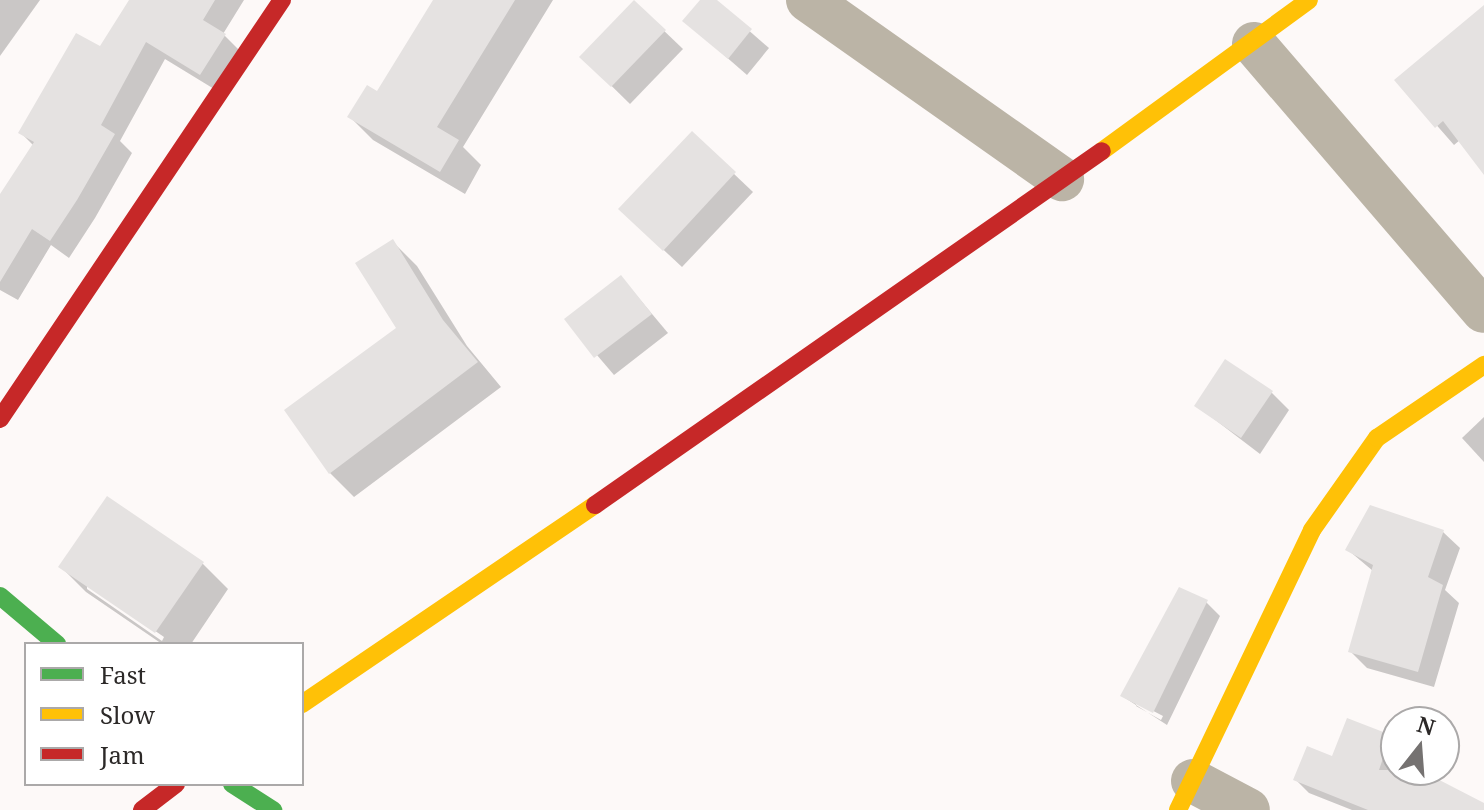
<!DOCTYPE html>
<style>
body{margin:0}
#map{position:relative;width:1484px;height:810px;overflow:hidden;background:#fdf9f8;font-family:"Noto Serif",serif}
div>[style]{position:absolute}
.shadow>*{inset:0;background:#0003}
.building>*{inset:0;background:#e5e2e1}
.street>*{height:44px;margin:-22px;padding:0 22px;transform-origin:22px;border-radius:22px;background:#bbb4a6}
.fast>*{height:18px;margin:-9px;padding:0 9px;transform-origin:9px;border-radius:9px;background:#4caf50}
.slow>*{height:18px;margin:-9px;padding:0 9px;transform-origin:9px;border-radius:9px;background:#ffc107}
.jam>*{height:18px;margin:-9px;padding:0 9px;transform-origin:9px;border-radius:9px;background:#c62828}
span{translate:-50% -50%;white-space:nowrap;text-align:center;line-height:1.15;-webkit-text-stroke:7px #fff;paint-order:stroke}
.legend{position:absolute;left:24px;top:642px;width:280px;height:144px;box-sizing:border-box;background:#fff;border:2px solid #aba9a9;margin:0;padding:10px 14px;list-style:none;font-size:24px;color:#2c2928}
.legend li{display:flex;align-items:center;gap:16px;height:40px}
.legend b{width:40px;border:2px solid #aba9a9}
.north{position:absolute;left:1380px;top:706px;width:80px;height:80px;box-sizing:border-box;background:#fff;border:2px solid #aba9a9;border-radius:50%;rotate:17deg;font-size:22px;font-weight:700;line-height:32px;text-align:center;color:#2c2928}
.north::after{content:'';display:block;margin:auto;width:28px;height:36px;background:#757271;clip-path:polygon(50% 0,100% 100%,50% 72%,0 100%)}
</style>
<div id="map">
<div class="shadow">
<i style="clip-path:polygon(0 0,40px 0,0 56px)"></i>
<i style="clip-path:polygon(131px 0,244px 0,223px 34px,243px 54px,219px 92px,165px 59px,120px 141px,132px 153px,95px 218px,69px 258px,51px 245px,18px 300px,0 290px,0 197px,34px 146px,21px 133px,100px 49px)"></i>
<i style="clip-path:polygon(435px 0,553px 0,463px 147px,481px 165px,465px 194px,373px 140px,350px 117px,378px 94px)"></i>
<i style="clip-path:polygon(703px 0,714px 0,769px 48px,747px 75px,685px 21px)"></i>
<i style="clip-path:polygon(634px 2px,683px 49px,630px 104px,582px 57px)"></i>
<i style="clip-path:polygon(1484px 8px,1484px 172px,1460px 140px,1454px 145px,1397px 80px)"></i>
<i style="clip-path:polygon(692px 134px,753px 192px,682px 267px,639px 227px)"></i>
<i style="clip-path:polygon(392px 241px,417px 266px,467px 346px,501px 387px,354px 497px,330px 473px,287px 410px,399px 329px)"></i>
<i style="clip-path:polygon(621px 277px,668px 333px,614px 375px,567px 320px)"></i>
<i style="clip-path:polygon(1271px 392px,1289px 410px,1260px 454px,1197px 406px)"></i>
<i style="clip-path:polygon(1484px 417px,1484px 462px,1462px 438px)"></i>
<i style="clip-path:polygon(evenodd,108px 499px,203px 564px,228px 589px,191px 644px,162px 644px,86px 592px,61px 567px,108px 499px,87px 584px,164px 637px,162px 641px,87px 589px,87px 584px)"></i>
<i style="clip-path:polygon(1443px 532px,1460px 548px,1445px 590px,1459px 603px,1434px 687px,1367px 668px,1350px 651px,1373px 571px,1348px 550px)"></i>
<i style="clip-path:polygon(evenodd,1206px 602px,1220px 616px,1167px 725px,1122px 696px,1206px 602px,1136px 702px,1163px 716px,1161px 720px,1136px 706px,1136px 702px)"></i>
<i style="clip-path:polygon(1390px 737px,1396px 743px,1396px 770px,1431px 770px,1429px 777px,1484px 810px,1352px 810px,1309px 793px,1296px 780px)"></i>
</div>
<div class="building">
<i style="clip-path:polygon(129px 0,215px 0,203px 20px,226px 34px,200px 75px,146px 42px,101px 125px,115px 134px,77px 200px,50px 241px,32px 229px,0 282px,0 194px,34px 142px,18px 133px,76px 33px,100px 46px)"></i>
<i style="clip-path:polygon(433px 0,515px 0,437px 127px,459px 140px,440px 172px,347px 117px,367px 85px,377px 91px)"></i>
<i style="clip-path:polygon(634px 0,666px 30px,611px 87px,579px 57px)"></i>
<i style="clip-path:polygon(700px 0,717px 0,752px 29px,728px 59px,682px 21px)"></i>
<i style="clip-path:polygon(1484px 5px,1484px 175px,1443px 121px,1435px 128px,1394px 80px)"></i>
<i style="clip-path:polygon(692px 131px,736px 172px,663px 251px,618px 209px)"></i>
<i style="clip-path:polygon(393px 239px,443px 320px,478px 362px,329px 474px,284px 410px,396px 328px,355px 263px)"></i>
<i style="clip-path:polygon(621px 275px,652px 314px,594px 358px,564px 319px)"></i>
<i style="clip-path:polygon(1225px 359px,1273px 391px,1241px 438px,1194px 406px)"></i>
<i style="clip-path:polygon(107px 496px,204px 562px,155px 633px,58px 567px)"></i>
<i style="clip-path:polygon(1370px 505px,1444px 530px,1428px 577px,1443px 585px,1418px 672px,1348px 652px,1373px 565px,1345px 550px)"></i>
<i style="clip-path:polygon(1179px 587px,1208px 600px,1153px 713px,1120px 696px)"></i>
<i style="clip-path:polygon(1347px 718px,1391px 735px,1379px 770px,1420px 770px,1484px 803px,1484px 810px,1368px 810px,1293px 780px,1307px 746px,1332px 756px)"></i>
</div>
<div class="street">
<i style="left:808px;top:0;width:311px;rotate:35.2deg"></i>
<i style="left:1254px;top:44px;width:352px;rotate:49.3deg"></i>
<i style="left:1193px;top:781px;width:62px;rotate:27.8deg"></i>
</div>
<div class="fast">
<i style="left:0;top:596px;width:75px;rotate:40.1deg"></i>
<i style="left:232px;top:784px;width:49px;rotate:32.4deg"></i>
</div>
<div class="slow">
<i style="left:1102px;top:151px;width:256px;rotate:-36.1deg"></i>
<i style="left:302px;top:704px;width:354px;rotate:-34.2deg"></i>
<i style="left:1178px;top:810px;width:310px;rotate:-64.4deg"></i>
<i style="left:1312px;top:530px;width:113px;rotate:-54.8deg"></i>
<i style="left:1377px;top:438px;width:130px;rotate:-34.3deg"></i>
</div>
<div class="jam">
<i style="left:0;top:419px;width:505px;rotate:-56.06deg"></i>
<i style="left:595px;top:505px;width:618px;rotate:-34.92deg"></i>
<i style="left:142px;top:810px;width:43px;rotate:-37.4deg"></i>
</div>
<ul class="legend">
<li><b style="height:10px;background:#4caf50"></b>Fast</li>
<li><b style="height:10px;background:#ffc107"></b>Slow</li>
<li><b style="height:10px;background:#c62828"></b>Jam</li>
</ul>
<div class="north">N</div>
</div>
